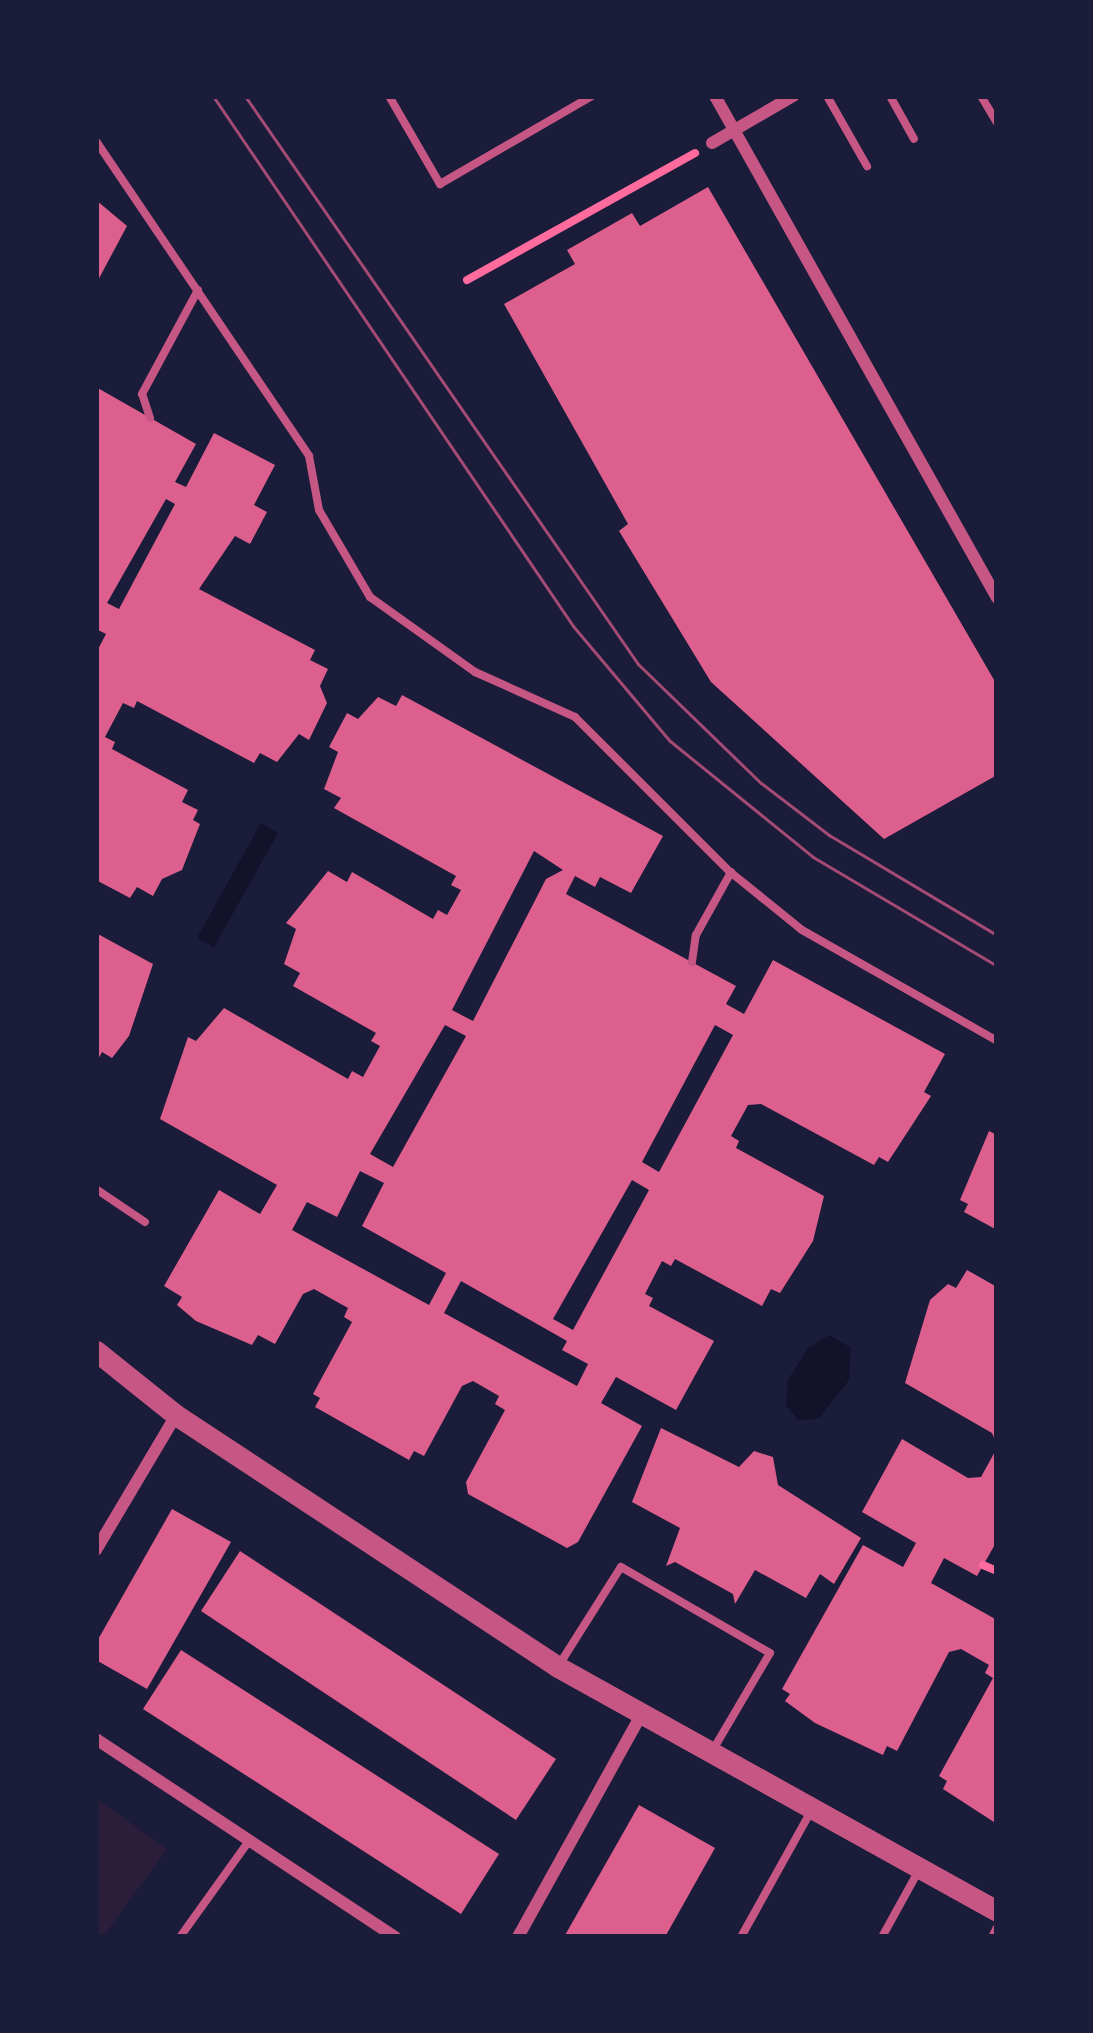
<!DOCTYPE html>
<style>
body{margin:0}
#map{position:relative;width:1093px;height:2033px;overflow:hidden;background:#1b1b3a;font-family:Arial,sans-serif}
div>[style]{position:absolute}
.green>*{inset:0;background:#2a1e3b}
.water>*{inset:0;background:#12122b}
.building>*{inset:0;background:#dd5f8e}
.path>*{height:8px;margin:-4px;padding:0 4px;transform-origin:4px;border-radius:4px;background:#ff6b9d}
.service>*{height:8px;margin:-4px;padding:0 4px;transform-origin:4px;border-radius:4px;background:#c65784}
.minor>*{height:12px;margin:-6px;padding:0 6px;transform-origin:6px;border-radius:6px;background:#c65784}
.tertiary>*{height:21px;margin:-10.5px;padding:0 10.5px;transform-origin:10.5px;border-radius:10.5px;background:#c65784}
.tram>*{height:3px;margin:-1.5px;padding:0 1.5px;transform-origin:1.5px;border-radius:1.5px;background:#a44b75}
span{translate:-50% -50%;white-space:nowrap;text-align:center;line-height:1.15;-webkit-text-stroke:12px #1b1b3a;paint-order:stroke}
.frame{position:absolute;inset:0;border:99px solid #1b1b3a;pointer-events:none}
</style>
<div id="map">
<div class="green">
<i style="clip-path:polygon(96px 1798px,167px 1849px,103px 1937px,96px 1937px)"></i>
</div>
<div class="water">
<i style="clip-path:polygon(261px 823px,278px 833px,214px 947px,197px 938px)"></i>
<i style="clip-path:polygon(830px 1335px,851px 1348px,849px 1380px,818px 1419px,799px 1420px,786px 1406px,788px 1380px,808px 1348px)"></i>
</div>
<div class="building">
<i style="clip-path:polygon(708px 187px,997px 685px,997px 775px,884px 839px,711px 682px,619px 531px,628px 524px,504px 304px,575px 264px,567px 250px,632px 213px,640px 226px)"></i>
<i style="clip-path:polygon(96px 200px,127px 226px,96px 284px)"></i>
<i style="clip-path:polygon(evenodd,96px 387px,196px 444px,175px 482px,186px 487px,214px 433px,275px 465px,254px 505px,267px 512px,250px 544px,235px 536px,199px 589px,315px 650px,310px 660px,328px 669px,320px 686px,327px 703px,309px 740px,299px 734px,277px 762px,260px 753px,254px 763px,137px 701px,134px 708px,123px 703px,105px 737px,115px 742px,112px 749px,188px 790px,182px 802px,198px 810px,193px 820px,200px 824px,182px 870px,162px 879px,153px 896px,137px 887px,130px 898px,96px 880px,96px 653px,106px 634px,96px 629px,96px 387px,166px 499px,175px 504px,119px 609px,107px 603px,166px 499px)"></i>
<i style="clip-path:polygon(evenodd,402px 695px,663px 836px,631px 893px,600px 877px,595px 887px,575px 876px,566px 894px,736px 986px,726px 1004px,744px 1014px,773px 960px,945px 1054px,924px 1092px,931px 1096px,888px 1162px,879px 1157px,874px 1165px,761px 1104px,748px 1105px,731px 1136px,739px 1141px,736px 1148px,824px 1196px,813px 1241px,780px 1293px,771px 1289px,762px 1306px,675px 1259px,671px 1266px,662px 1261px,645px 1294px,653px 1298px,649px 1306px,714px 1341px,676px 1410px,616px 1377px,601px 1403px,642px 1426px,578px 1542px,567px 1548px,468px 1494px,466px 1482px,505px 1410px,495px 1404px,499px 1396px,473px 1381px,462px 1386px,424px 1456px,414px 1451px,409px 1460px,315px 1407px,320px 1398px,313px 1394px,352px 1322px,344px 1317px,348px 1308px,314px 1289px,303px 1294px,275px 1344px,258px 1335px,252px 1345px,196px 1321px,177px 1305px,182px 1297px,164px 1286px,219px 1190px,260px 1214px,277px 1185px,160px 1119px,188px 1037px,196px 1041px,224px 1008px,348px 1079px,352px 1071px,363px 1077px,380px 1046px,371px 1041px,376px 1033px,293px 986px,300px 973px,284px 964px,296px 929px,286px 923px,328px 871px,347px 882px,352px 872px,433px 919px,438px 910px,447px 915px,461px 890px,451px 885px,456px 876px,334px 808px,341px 798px,324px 789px,338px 752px,329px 747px,347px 713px,358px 719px,378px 697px,396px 706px,402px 695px,534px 851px,563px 870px,546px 879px,473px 1021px,452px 1010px,534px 851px,402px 695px,445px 1025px,466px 1036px,393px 1167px,370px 1154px,445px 1025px,402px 695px,715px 1025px,733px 1035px,659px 1172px,642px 1162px,715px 1025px,402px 695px,360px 1171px,384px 1183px,362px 1226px,446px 1273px,429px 1305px,292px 1230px,307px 1202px,337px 1217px,360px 1171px,402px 695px,632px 1180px,649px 1190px,573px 1330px,553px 1319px,632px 1180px,402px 695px,461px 1281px,567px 1341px,562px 1350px,588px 1364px,577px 1386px,444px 1313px,461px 1281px)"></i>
<i style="clip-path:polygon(96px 933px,153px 964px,129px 1036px,112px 1058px,102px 1052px,96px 1063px)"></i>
<i style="clip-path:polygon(989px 1131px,997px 1135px,997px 1230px,964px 1212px,968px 1204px,960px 1200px)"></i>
<i style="clip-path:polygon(967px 1270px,997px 1287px,997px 1445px,992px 1433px,905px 1383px,930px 1300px,948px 1284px,956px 1288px)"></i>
<i style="clip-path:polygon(661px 1428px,739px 1467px,754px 1451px,773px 1457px,778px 1485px,861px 1538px,834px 1584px,820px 1574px,806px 1598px,755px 1570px,735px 1604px,733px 1594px,675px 1562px,666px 1566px,680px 1528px,632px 1502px)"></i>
<i style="clip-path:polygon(902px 1439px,968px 1478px,981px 1477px,997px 1448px,997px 1541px,977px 1576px,944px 1558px,931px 1583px,997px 1620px,997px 1824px,943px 1789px,947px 1781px,939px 1776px,993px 1678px,985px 1673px,989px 1665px,961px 1649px,949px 1652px,897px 1751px,887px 1746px,883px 1755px,815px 1723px,785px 1701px,790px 1694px,782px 1689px,863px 1545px,903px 1567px,916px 1543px,862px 1512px)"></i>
<i style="clip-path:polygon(172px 1509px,231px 1542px,147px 1689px,96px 1660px,96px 1643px)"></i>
<i style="clip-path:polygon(240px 1551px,556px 1759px,516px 1820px,201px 1611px)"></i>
<i style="clip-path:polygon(181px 1650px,499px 1854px,461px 1914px,143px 1709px)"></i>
<i style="clip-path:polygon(639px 1805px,715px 1848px,665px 1937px,564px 1937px)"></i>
</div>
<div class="path">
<i style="left:467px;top:280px;width:261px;rotate:-29.1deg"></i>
<i style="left:983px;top:1565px;width:15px;rotate:23deg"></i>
</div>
<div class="service">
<i style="left:389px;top:96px;width:102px;rotate:59.9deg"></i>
<i style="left:440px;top:184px;width:176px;rotate:-30.1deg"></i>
<i style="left:827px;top:96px;width:81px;rotate:60.3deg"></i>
<i style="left:890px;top:96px;width:49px;rotate:60.8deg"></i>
<i style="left:981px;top:96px;width:31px;rotate:59deg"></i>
<i style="left:96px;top:141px;width:380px;rotate:55.9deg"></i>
<i style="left:309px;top:456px;width:55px;rotate:79.5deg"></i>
<i style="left:319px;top:510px;width:101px;rotate:59.6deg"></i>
<i style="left:370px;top:597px;width:129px;rotate:35.5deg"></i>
<i style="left:475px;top:672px;width:110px;rotate:24.2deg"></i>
<i style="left:575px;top:717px;width:218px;rotate:45deg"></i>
<i style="left:729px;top:871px;width:94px;rotate:38.9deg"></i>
<i style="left:802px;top:930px;width:224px;rotate:29.6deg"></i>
<i style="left:150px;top:418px;width:25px;rotate:-108deg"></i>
<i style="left:142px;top:394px;width:118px;rotate:-61.7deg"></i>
<i style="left:692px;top:962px;width:27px;rotate:-82deg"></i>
<i style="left:696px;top:935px;width:72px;rotate:-60.9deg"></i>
<i style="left:96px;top:1189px;width:59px;rotate:34deg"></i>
<i style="left:559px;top:1665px;width:116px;rotate:-57.7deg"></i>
<i style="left:621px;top:1567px;width:172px;rotate:30deg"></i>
<i style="left:770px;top:1653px;width:110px;rotate:120.5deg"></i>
<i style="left:180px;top:1937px;width:118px;rotate:-54.3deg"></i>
<i style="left:741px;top:1937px;width:142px;rotate:-60.9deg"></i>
<i style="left:882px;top:1937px;width:77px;rotate:-61.1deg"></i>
<i style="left:992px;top:1937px;width:11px;rotate:-63deg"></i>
</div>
<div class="minor">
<i style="left:715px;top:96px;width:576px;rotate:60.67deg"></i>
<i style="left:712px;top:143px;width:94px;rotate:-30.1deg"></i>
<i style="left:96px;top:1550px;width:157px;rotate:-59.3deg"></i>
<i style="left:96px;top:1739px;width:359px;rotate:33.5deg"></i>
<i style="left:518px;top:1937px;width:252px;rotate:-61deg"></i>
</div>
<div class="tertiary">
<i style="left:96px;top:1351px;width:102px;rotate:38.7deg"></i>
<i style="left:176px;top:1415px;width:458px;rotate:33.4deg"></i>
<i style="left:558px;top:1667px;width:502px;rotate:29.07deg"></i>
</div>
<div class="tram">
<i style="left:213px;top:96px;width:641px;rotate:55.81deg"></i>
<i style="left:573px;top:626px;width:150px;rotate:49.9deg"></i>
<i style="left:670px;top:741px;width:184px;rotate:39deg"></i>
<i style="left:813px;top:857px;width:214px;rotate:30.6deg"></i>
<i style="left:245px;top:96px;width:691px;rotate:55.32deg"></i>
<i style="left:638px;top:664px;width:171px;rotate:44.1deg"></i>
<i style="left:761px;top:783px;width:86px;rotate:37.4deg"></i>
<i style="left:829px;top:835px;width:196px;rotate:30.8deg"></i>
</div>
<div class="frame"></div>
</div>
